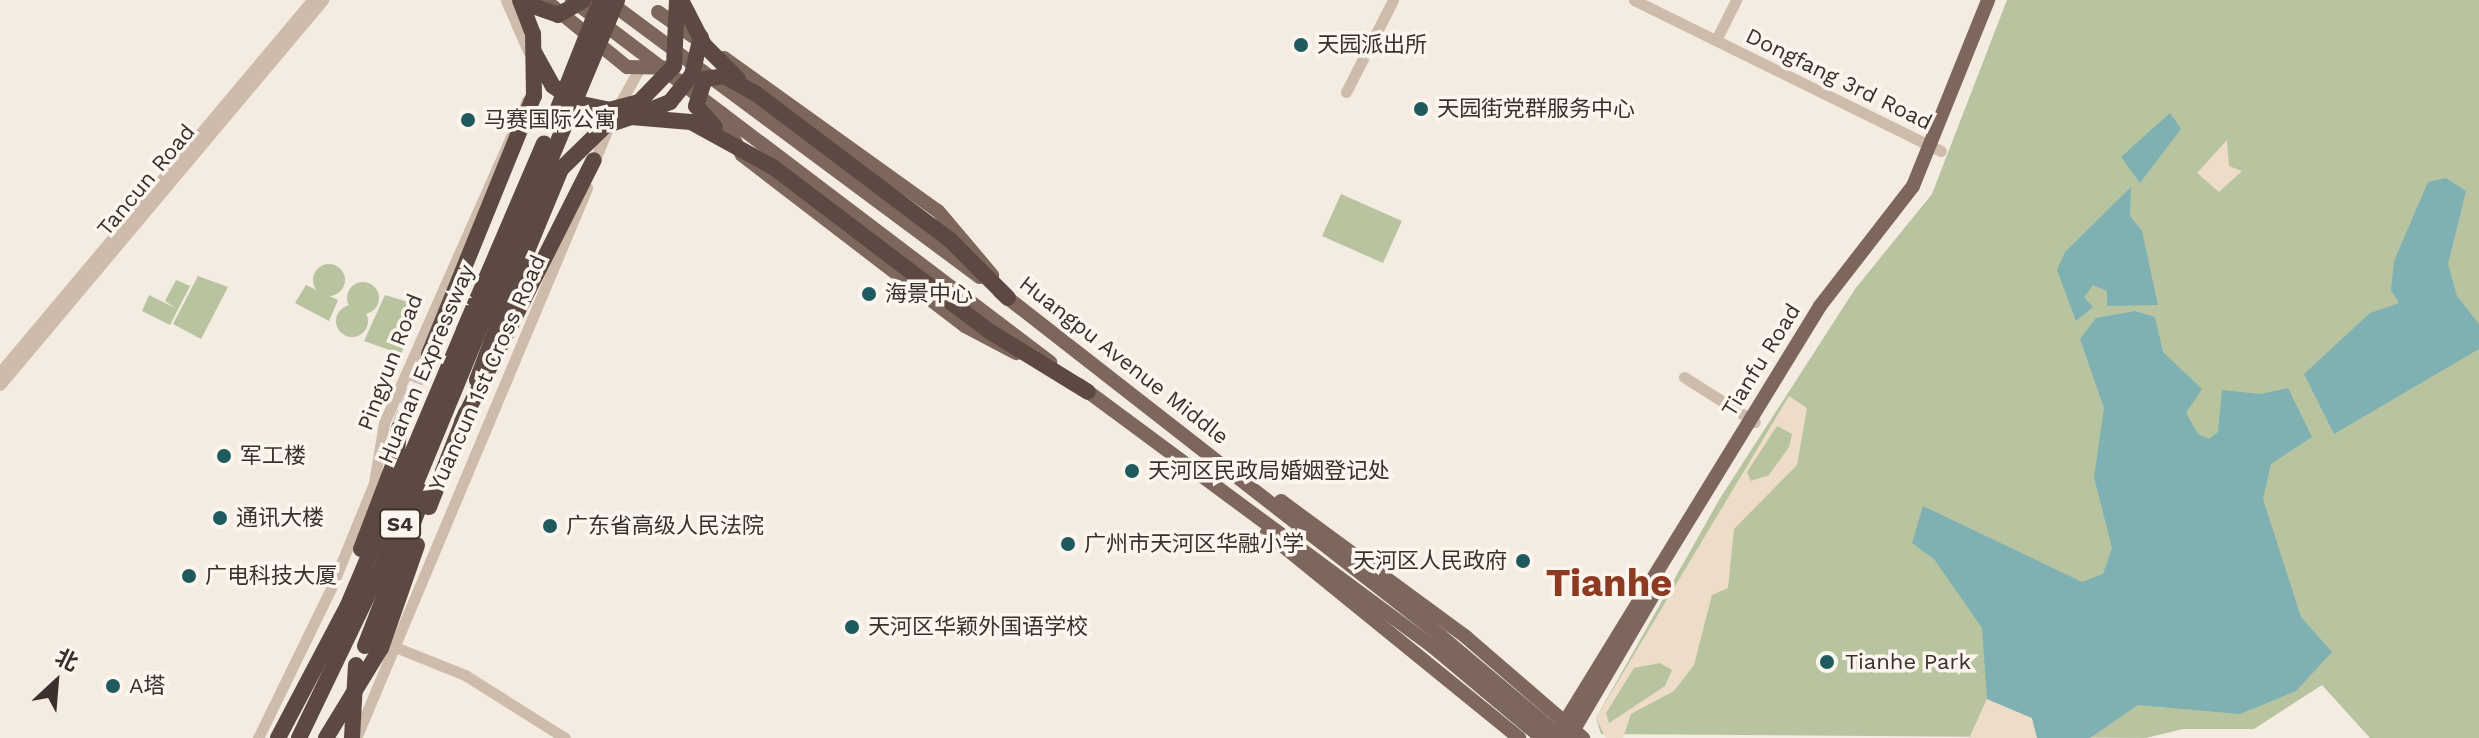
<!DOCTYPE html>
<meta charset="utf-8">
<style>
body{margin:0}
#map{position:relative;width:2479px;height:738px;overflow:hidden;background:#f4ebe1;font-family:"Work Sans","Noto Sans SC",sans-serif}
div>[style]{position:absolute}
.green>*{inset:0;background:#b8c4a0}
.round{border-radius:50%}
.plaza>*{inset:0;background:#ecdcc8}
.water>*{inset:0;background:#7fb0b2}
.highway-tunnel>*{height:16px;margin-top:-8px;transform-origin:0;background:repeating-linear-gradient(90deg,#cfc6bd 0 16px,transparent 0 24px)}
.minor>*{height:11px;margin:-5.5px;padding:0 5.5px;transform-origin:5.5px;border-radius:5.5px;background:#cdbbac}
.major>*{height:14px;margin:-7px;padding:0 7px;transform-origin:7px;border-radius:7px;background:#7d675c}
.highway>*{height:16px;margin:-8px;padding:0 8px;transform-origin:8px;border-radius:8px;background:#5c4a42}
.major-bridge>*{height:14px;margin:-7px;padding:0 7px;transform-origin:7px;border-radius:7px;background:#7d675c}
.highway-bridge>*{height:16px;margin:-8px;padding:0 8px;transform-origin:8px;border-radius:8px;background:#5c4a42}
.dots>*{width:22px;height:22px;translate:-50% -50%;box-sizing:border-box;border:4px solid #fbf5ee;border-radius:50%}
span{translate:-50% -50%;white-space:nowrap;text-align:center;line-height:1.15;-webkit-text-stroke:7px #fbf5ee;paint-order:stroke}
.shield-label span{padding:2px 6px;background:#fbf5ee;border:2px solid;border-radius:6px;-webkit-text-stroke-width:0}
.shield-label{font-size:20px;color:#3b302b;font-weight:700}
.poi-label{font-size:22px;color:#3b302b}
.left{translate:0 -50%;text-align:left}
.right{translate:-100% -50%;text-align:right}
.street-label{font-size:22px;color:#3b302b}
.town-label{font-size:38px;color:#8c3b22;font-weight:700}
.north{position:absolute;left:16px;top:642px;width:80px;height:80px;-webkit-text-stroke:6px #fbf5ee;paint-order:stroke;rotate:26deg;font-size:22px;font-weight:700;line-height:32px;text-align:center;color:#3b302b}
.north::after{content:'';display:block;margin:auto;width:28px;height:36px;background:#3b302b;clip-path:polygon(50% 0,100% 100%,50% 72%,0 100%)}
</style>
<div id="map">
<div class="green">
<i style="clip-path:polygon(2007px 0,2479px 0,2479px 738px,2370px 738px,2322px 685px,2254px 729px,2183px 729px,2146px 738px,1601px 734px,1596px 718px,1719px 500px,1855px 289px,1932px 194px)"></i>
<i style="clip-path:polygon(1341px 194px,1402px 221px,1383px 263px,1322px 236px)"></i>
<i class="round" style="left:313px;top:264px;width:32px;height:32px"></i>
<i style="clip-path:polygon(198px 276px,228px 287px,201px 339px,173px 324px)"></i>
<i style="clip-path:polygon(176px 280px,190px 286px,170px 325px,142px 311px,149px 295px,177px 309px,165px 301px)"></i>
<i class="round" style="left:347px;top:282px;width:32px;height:32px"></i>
<i style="clip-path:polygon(306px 285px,338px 300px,329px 321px,295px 303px)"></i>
<i style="clip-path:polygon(385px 295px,421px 306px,401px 354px,364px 341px)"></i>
<i class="round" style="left:336px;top:305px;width:32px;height:32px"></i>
</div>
<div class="plaza">
<i style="clip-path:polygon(2227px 140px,2229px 166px,2242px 171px,2219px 192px,2197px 173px)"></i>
<i style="clip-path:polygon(evenodd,1789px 396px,1807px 408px,1797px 465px,1734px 529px,1728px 588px,1712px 595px,1694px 665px,1674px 691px,1631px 714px,1623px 738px,1606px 738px,1596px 718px,1789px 396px,1777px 426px,1792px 434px,1789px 447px,1769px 475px,1751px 481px,1747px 472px,1777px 426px,1789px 396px,1660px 663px,1672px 670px,1665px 686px,1609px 723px,1606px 713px,1634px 668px,1660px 663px)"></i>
<i style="clip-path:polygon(1987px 699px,2032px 718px,2037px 738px,1969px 738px)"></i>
</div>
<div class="water">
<i style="clip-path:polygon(2170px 113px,2181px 129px,2140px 183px,2121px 157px)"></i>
<i style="clip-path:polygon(2446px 178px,2466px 191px,2448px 264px,2457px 296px,2479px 324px,2479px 349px,2334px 434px,2304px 374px,2370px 313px,2399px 303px,2391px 290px,2394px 261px,2428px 182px)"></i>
<i style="clip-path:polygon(2131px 187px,2130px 216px,2142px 231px,2158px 305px,2107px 306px,2107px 291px,2093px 285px,2084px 297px,2093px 307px,2076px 321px,2057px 270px,2065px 252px)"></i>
<i style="clip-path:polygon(2135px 311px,2155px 317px,2163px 352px,2202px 389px,2186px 413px,2198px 434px,2209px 439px,2218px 432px,2222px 390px,2260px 394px,2288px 388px,2312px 437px,2271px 464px,2263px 499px,2301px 617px,2332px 652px,2296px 691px,2240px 714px,2138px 705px,2090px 738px,2037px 738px,2032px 718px,1987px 699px,1982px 628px,1934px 559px,1912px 543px,1923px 506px,2082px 582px,2103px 574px,2112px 548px,2094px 477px,2104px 408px,2080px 339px,2096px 318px)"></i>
</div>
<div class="highway-tunnel">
<i style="left:399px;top:428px;width:91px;rotate:-70.2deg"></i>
</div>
<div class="minor">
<i style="left:506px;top:0;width:56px;rotate:66.7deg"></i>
<i style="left:1634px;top:0;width:342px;rotate:26.2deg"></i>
<i style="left:1716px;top:40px;width:45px;rotate:-63.4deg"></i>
<i style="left:1346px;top:92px;width:103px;rotate:-62.9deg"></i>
<i style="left:615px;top:112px;width:47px;rotate:-60.7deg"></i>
<i style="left:592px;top:167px;width:42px;rotate:-67.7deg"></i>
<i style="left:0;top:372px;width:486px;rotate:-50deg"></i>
<i style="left:1684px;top:377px;width:84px;rotate:32.4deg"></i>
<i style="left:0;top:385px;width:503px;rotate:-50deg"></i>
<i style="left:395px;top:647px;width:75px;rotate:21.8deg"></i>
<i style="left:465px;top:675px;width:118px;rotate:32.2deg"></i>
<i style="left:258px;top:738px;width:169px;rotate:-64deg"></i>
<i style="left:332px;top:586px;width:111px;rotate:-67.8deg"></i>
<i style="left:374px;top:483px;width:61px;rotate:-80.5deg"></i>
<i style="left:384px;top:423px;width:353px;rotate:-66.1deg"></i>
<i style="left:356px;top:738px;width:597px;rotate:-67.22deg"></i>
</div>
<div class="major">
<i style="left:545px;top:0;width:106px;rotate:39.3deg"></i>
<i style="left:627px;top:67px;width:39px;rotate:1deg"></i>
<i style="left:572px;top:0;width:600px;rotate:37.14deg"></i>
<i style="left:608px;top:1px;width:463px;rotate:36.6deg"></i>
<i style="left:658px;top:12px;width:56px;rotate:34.8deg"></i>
<i style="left:724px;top:58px;width:263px;rotate:35.6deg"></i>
<i style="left:938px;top:211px;width:84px;rotate:49.8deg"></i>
<i style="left:721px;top:113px;width:47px;rotate:63.4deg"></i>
<i style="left:742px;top:155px;width:281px;rotate:37.5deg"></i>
<i style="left:965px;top:326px;width:58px;rotate:27.9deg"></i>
<i style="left:1000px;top:292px;width:559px;rotate:37.96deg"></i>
<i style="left:1079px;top:385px;width:440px;rotate:36.5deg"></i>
<i style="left:1281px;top:501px;width:230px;rotate:36.3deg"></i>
<i style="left:1466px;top:637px;width:155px;rotate:40.8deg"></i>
<i style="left:1267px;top:533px;width:325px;rotate:39.1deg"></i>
<i style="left:1555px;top:738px;width:507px;rotate:-58.47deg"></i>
<i style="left:1820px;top:306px;width:152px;rotate:-52.2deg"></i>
<i style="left:1913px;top:186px;width:201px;rotate:-68deg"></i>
<i style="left:1569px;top:738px;width:175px;rotate:-59.5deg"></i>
</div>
<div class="highway">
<i style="left:755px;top:93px;width:244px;rotate:37deg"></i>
<i style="left:950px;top:240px;width:82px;rotate:45deg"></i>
<i style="left:632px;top:117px;width:41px;rotate:-21.5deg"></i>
<i style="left:773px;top:167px;width:271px;rotate:37.2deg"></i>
<i style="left:989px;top:331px;width:116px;rotate:31.6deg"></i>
<i style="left:429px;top:354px;width:279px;rotate:-67.9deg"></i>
<i style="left:534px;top:96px;width:62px;rotate:-90.9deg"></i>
<i style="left:533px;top:34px;width:36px;rotate:-111deg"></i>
<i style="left:477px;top:380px;width:107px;rotate:-69.2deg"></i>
<i style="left:462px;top:422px;width:293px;rotate:-63.3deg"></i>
<i style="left:429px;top:507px;width:101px;rotate:-68.5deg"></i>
<i style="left:361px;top:549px;width:101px;rotate:-69deg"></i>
<i style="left:397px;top:455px;width:27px;rotate:-86deg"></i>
<i style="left:365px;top:646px;width:165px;rotate:-68.7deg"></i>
<i style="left:278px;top:738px;width:150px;rotate:-62.2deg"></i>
<i style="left:348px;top:605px;width:298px;rotate:-67.1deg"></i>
<i style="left:299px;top:738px;width:184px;rotate:-64.3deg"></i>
<i style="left:379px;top:572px;width:256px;rotate:-67.5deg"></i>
<i style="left:352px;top:738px;width:73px;rotate:-86.9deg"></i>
</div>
<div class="major-bridge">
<i style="left:1441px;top:636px;width:158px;rotate:40.1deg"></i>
<i style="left:1433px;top:647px;width:142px;rotate:39.9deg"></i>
</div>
<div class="highway-bridge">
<i style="left:521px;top:2px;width:39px;rotate:19deg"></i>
<i style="left:558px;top:15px;width:30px;rotate:-30deg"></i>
<i style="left:682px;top:2px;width:48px;rotate:62.9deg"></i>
<i style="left:704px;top:45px;width:48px;rotate:45deg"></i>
<i style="left:534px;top:52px;width:39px;rotate:61deg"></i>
<i style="left:553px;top:86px;width:29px;rotate:35deg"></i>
<i style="left:577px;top:103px;width:33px;rotate:12deg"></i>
<i style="left:609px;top:110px;width:31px;rotate:-15deg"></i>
<i style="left:639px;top:102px;width:50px;rotate:-45.8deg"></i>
<i style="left:674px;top:66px;width:66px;rotate:-87.4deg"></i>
<i style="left:670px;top:102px;width:35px;rotate:-51deg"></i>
<i style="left:692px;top:75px;width:39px;rotate:-77deg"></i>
<i style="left:553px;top:121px;width:130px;rotate:-68.4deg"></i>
<i style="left:715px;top:127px;width:28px;rotate:-132deg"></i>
<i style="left:696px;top:106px;width:28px;rotate:-72deg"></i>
<i style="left:705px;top:79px;width:19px;rotate:-9deg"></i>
<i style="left:724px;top:76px;width:35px;rotate:29deg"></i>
<i style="left:515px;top:280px;width:120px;rotate:-67.5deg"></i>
<i style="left:561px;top:169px;width:62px;rotate:-44.3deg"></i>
<i style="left:605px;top:126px;width:28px;rotate:-19deg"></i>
<i style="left:631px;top:117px;width:60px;rotate:4.8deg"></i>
<i style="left:691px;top:122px;width:94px;rotate:28.8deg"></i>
<i style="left:464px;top:330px;width:203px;rotate:-66.8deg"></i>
<i style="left:477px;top:335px;width:363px;rotate:-67.3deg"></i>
<i style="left:326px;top:738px;width:105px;rotate:-58.6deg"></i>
<i style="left:381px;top:648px;width:109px;rotate:-70.7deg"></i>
</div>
<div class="dots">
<i style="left:1301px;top:45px;background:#1f5a5e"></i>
<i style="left:1421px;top:109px;background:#1f5a5e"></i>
<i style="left:468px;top:120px;background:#1f5a5e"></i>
<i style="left:869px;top:294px;background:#1f5a5e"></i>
<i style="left:224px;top:456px;background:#1f5a5e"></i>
<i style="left:1132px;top:471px;background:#1f5a5e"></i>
<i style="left:220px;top:518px;background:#1f5a5e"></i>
<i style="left:550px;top:526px;background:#1f5a5e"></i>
<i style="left:1068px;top:544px;background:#1f5a5e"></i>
<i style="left:1523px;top:561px;background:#1f5a5e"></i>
<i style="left:189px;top:576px;background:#1f5a5e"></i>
<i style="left:852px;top:627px;background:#1f5a5e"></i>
<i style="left:1827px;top:662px;background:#1f5a5e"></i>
<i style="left:113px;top:686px;background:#1f5a5e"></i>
</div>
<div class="shield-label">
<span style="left:400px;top:524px">S4</span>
</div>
<div class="poi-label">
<span class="left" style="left:1317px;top:45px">天园派出所</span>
<span class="left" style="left:1437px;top:109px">天园街党群服务中心</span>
<span class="left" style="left:484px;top:120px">马赛国际公寓</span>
<span class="left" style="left:885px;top:294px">海景中心</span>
<span class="left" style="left:240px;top:456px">军工楼</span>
<span class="left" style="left:1148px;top:471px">天河区民政局婚姻登记处</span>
<span class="left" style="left:236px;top:518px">通讯大楼</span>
<span class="left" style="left:566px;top:526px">广东省高级人民法院</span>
<span class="left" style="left:1084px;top:544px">广州市天河区华融小学</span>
<span class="right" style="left:1507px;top:561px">天河区人民政府</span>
<span class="left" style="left:205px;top:576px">广电科技大厦</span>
<span class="left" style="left:868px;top:627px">天河区华颖外国语学校</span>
<span class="left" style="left:1845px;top:662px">Tianhe Park</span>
<span class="left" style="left:129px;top:686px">A塔</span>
</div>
<div class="street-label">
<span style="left:1839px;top:79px;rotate:26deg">Dongfang 3rd Road</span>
<span style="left:146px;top:180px;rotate:-50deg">Tancun Road</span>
<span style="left:1124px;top:360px;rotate:38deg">Huangpu Avenue Middle</span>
<span style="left:1761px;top:360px;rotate:-58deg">Tianfu Road</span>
<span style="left:390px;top:362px;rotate:-69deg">Pingyun Road</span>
<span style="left:426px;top:364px;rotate:-67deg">Huanan Expressway</span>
<span style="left:487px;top:373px;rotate:-66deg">Yuancun 1st Cross Road</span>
</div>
<div class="town-label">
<span style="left:1609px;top:584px">Tianhe</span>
</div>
<div class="north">北</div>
</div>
